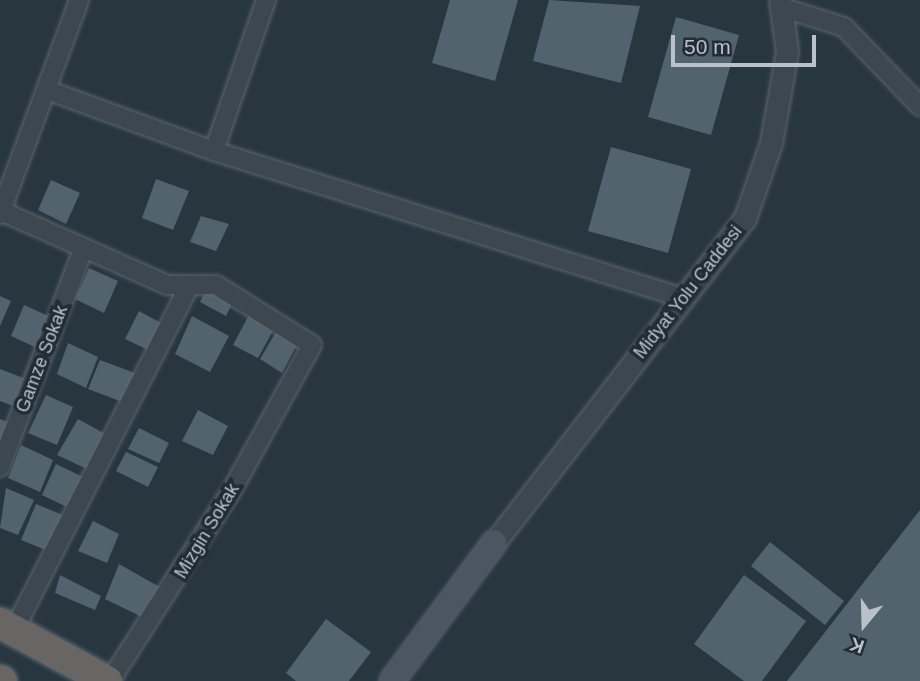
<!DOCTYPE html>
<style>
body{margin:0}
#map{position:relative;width:920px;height:681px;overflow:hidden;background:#283640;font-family:Helvetica,sans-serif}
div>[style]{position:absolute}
.building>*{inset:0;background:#53636d}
.roads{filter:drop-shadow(0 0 2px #5a656e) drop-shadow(0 0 2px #5a656e)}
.minor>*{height:18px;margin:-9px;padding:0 9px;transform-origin:9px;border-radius:9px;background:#3c4750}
.tertiary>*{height:21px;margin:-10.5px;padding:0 10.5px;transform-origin:10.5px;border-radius:10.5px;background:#3c4750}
.secondary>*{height:24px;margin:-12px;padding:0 12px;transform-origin:12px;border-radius:12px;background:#4a5763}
.trunk>*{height:30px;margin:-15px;padding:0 15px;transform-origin:15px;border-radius:15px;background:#686664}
span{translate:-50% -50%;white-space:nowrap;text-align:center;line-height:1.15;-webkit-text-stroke:7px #212c36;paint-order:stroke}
.street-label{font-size:18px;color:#b9c2ca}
.north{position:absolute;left:829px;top:590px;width:70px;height:70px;-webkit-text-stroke:5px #212c36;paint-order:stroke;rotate:199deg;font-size:19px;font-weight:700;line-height:28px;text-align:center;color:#b9c2ca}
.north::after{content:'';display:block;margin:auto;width:24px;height:32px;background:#b9c2ca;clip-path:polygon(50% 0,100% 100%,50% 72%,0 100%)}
.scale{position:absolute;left:671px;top:35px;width:145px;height:32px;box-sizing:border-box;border:4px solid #b9c2ca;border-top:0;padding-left:9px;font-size:21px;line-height:24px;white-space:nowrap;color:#b9c2ca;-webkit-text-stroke:5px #212c36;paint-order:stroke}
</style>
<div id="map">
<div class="building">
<i style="clip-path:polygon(450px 0,518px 0,495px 81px,432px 63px)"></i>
<i style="clip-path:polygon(549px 0,640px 6px,621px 83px,533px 61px)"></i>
<i style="clip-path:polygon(676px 17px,739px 35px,711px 135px,648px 117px)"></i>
<i style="clip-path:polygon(611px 147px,691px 169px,668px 253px,588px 231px)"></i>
<i style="clip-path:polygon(156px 179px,189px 191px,173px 230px,142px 218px)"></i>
<i style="clip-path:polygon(51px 180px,80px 193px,66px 224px,38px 210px)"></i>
<i style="clip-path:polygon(201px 216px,229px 224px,216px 251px,190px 242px)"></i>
<i style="clip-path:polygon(89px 268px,118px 281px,104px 313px,75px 299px)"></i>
<i style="clip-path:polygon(206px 289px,232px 304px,226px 316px,200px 302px)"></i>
<i style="clip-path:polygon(0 296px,11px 301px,0 326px)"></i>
<i style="clip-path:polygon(24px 305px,53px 318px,39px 349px,11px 336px)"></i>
<i style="clip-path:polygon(139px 311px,165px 325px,150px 351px,125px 339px)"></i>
<i style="clip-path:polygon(249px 315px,274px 329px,258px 358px,233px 345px)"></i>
<i style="clip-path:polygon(192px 316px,229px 336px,210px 372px,175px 354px)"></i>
<i style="clip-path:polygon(277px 330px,298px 343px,282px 373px,260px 359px)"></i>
<i style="clip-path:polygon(68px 343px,98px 357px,86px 388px,57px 374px)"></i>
<i style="clip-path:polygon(100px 360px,140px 375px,125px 403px,88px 389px)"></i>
<i style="clip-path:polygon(0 369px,26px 379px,16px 407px,0 401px)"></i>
<i style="clip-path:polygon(46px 395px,73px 407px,57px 445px,28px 433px)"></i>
<i style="clip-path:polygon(198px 410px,228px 426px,213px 455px,182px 441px)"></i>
<i style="clip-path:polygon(0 419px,8px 422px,0 442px)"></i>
<i style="clip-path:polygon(78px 419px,109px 436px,89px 470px,57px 455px)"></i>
<i style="clip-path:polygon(139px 428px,169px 443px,159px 463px,128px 449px)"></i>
<i style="clip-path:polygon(21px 445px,53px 460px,40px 492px,8px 478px)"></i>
<i style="clip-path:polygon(126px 452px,158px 467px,148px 487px,116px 471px)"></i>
<i style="clip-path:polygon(56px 464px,85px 478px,71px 509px,42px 495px)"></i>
<i style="clip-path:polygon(6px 488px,34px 500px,18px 535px,0 528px)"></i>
<i style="clip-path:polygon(36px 504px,63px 515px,48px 551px,21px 540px)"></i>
<i style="clip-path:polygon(920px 510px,920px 681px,787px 681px)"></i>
<i style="clip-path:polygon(93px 521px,119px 534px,107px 563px,78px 551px)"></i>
<i style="clip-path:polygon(770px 542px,844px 601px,825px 625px,751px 566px)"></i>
<i style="clip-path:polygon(119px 564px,163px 589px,146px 619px,105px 599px)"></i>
<i style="clip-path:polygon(60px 575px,101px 596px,95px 610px,55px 593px)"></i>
<i style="clip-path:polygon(744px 575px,806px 621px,762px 681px,744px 681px,694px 644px)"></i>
<i style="clip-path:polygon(326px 619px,371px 652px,349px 681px,296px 681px,286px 673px)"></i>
</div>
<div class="roads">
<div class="minor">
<i style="left:781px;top:7px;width:66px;rotate:17.6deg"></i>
<i style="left:844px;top:27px;width:110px;rotate:46.1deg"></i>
<i style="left:47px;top:90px;width:178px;rotate:20.1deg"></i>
<i style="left:214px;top:151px;width:491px;rotate:17.4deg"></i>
<i style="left:214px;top:151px;width:160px;rotate:-71deg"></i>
<i style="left:1px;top:211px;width:182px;rotate:24deg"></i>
<i style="left:167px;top:285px;width:49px"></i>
<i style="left:216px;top:285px;width:113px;rotate:32deg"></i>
<i style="left:312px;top:345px;width:166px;rotate:118.9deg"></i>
<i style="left:232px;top:490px;width:227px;rotate:122.6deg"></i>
<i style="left:0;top:214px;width:228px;rotate:-69.7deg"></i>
<i style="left:0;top:467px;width:232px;rotate:-69.1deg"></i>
<i style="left:14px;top:630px;width:387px;rotate:-63deg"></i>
</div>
<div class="tertiary">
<i style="left:494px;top:543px;width:411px;rotate:-52.3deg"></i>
<i style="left:745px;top:218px;width:79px;rotate:-70.9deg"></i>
<i style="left:771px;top:143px;width:93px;rotate:-80.1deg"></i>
<i style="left:787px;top:51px;width:51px;rotate:-97.8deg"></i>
</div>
<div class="secondary">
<i style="left:392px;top:681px;width:172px;rotate:-53.5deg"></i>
</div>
<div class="trunk">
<i style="left:0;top:623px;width:122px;rotate:28.5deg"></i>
<i style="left:0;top:680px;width:2px;rotate:27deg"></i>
</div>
</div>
<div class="street-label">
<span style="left:688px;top:292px;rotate:-52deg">Midyat Yolu Caddesi</span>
<span style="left:42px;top:359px;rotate:-69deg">Gamze Sokak</span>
<span style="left:207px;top:531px;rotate:-59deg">Mizgin Sokak</span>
</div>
<div class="north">K</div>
<div class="scale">50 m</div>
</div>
